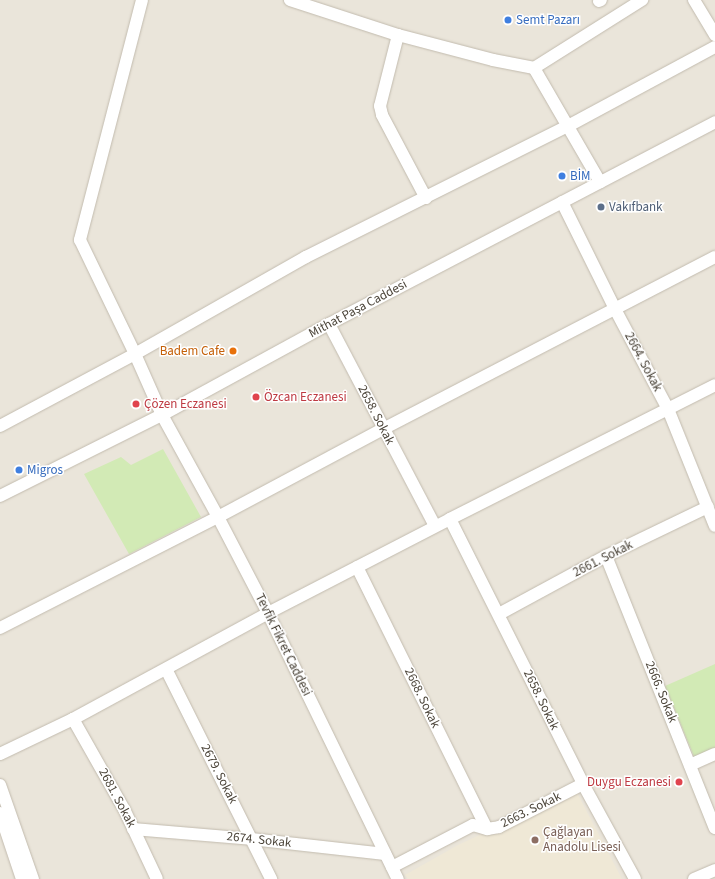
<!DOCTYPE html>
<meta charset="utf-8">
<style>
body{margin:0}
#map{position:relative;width:715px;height:879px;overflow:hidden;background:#f6f3ec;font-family:"Source Sans 3",sans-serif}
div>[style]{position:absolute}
.residential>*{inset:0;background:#eae5da}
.education>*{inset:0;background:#efe8d6}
.green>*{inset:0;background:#d2eab5}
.roads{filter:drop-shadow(0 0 1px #c2bbae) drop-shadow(0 0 1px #c2bbae)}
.minor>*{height:12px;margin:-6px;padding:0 6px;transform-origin:6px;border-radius:6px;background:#fff}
.dots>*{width:11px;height:11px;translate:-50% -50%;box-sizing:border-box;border:2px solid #fff;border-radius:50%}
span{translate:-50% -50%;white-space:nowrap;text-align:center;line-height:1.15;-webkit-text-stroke:3px #fff;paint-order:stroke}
.shop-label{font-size:13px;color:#366cbe}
.left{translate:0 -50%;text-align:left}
.service-label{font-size:13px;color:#4e5e75}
.street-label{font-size:13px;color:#4b4439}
.food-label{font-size:13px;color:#c56008}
.right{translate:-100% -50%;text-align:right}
.health-label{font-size:13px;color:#be3a42}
.education-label{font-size:13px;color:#785e54}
</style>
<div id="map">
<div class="residential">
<i style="clip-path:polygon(0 0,715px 0,715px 879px,0 879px)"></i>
</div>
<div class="education">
<i style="clip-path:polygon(577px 793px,622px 879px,408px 879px,405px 875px,458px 845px,484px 833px,494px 835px)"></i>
</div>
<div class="green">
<i style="clip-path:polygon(163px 449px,201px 517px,129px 554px,84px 474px,121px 457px,131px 465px)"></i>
<i style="clip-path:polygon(715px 664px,715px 750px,695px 759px,665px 686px)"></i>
</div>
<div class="roads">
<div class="minor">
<i style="left:142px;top:0;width:248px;rotate:104.5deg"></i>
<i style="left:80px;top:240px;width:127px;rotate:64.2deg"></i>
<i style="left:135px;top:354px;width:67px;rotate:66.1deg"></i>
<i style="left:162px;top:415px;width:116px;rotate:61.2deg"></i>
<i style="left:218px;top:517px;width:108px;rotate:62.5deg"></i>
<i style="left:268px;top:613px;width:296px;rotate:64deg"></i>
<i style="left:290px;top:0;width:114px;rotate:18deg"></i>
<i style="left:398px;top:35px;width:98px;rotate:14.7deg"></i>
<i style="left:493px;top:60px;width:42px;rotate:11deg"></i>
<i style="left:534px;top:68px;width:128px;rotate:-32.2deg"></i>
<i style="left:694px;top:0;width:41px;rotate:59deg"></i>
<i style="left:599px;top:1px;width:2px;rotate:-27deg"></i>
<i style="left:398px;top:35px;width:73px;rotate:104.2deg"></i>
<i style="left:380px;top:106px;width:9px;rotate:77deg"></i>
<i style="left:382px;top:115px;width:94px;rotate:62.1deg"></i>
<i style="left:534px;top:68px;width:132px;rotate:59.9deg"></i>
<i style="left:562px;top:202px;width:119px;rotate:63.6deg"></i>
<i style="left:615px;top:309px;width:113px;rotate:62.1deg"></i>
<i style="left:668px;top:409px;width:126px;rotate:68.1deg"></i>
<i style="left:329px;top:324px;width:228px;rotate:62.3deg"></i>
<i style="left:0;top:426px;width:153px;rotate:-28.1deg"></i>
<i style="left:135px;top:354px;width:197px;rotate:-29.6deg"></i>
<i style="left:306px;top:257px;width:293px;rotate:-26.6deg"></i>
<i style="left:568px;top:126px;width:167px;rotate:-28.3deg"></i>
<i style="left:0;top:496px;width:181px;rotate:-26.6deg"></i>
<i style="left:162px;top:415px;width:190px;rotate:-28.6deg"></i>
<i style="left:329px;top:324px;width:436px;rotate:-27.6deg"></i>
<i style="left:450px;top:519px;width:297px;rotate:63.3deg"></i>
<i style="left:583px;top:784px;width:108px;rotate:61.3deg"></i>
<i style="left:606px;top:556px;width:293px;rotate:68.2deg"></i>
<i style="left:357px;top:567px;width:292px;rotate:63.6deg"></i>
<i style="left:499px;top:614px;width:122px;rotate:-28.5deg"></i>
<i style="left:606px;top:556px;width:113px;rotate:-25.7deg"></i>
<i style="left:0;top:628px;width:245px;rotate:-27deg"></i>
<i style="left:218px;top:517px;width:187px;rotate:-28.1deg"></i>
<i style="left:383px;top:429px;width:374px;rotate:-27.4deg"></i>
<i style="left:166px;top:669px;width:235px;rotate:63.4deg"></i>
<i style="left:73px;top:719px;width:103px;rotate:60.5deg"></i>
<i style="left:124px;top:809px;width:77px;rotate:64.8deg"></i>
<i style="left:0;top:754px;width:81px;rotate:-25.6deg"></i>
<i style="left:73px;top:719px;width:222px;rotate:-28.5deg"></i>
<i style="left:268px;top:613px;width:205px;rotate:-27.3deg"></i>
<i style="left:450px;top:519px;width:297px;rotate:-26.8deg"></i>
<i style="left:690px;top:765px;width:27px;rotate:-24deg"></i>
<i style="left:0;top:785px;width:100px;rotate:70.7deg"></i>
<i style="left:0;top:813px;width:70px;rotate:71.6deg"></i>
<i style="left:133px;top:829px;width:118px;rotate:4.8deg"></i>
<i style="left:251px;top:839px;width:135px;rotate:6.4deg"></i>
<i style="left:392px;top:867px;width:91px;rotate:-27.4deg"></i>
<i style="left:473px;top:825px;width:15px;rotate:16deg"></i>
<i style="left:487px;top:829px;width:12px;rotate:-9deg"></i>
<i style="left:499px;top:827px;width:94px;rotate:-27.1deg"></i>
<i style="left:694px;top:879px;width:23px;rotate:-23deg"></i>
</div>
</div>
<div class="dots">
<i style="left:508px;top:20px;background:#3f7fe0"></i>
<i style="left:562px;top:176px;background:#3f7fe0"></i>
<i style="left:601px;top:207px;background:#5c6f8a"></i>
<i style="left:233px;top:351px;background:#e8710a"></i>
<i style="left:256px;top:397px;background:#e0444e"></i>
<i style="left:136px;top:404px;background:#e0444e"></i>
<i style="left:19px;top:470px;background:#3f7fe0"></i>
<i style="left:679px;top:782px;background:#e0444e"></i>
<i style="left:535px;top:840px;background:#8d6e63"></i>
</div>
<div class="shop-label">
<span class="left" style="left:516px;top:20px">Semt Pazarı</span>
<span class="left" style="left:570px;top:176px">BİM</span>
<span class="left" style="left:27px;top:470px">Migros</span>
</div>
<div class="service-label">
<span class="left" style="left:609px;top:207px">Vakıfbank</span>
</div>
<div class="street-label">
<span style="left:358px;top:309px;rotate:-28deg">Mithat Paşa Caddesi</span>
<span style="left:643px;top:362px;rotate:62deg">2664. Sokak</span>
<span style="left:376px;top:415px;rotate:63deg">2658. Sokak</span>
<span style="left:603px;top:559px;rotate:-27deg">2661. Sokak</span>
<span style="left:283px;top:645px;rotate:64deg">Tevfik Fikret Caddesi</span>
<span style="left:661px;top:692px;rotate:68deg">2666. Sokak</span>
<span style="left:422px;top:698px;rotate:64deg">2668. Sokak</span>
<span style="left:541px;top:700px;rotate:64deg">2658. Sokak</span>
<span style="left:219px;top:774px;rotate:63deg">2679. Sokak</span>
<span style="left:117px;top:798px;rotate:62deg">2681. Sokak</span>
<span style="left:531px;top:810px;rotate:-26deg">2663. Sokak</span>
<span style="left:259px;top:840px;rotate:6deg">2674. Sokak</span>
</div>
<div class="food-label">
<span class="right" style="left:225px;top:351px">Badem Cafe</span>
</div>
<div class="health-label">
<span class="left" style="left:264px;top:397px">Özcan Eczanesi</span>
<span class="left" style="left:144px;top:404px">Çözen Eczanesi</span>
<span class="right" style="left:671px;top:782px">Duygu Eczanesi</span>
</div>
<div class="education-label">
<span class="left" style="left:543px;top:840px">Çağlayan<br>Anadolu Lisesi</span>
</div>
</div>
